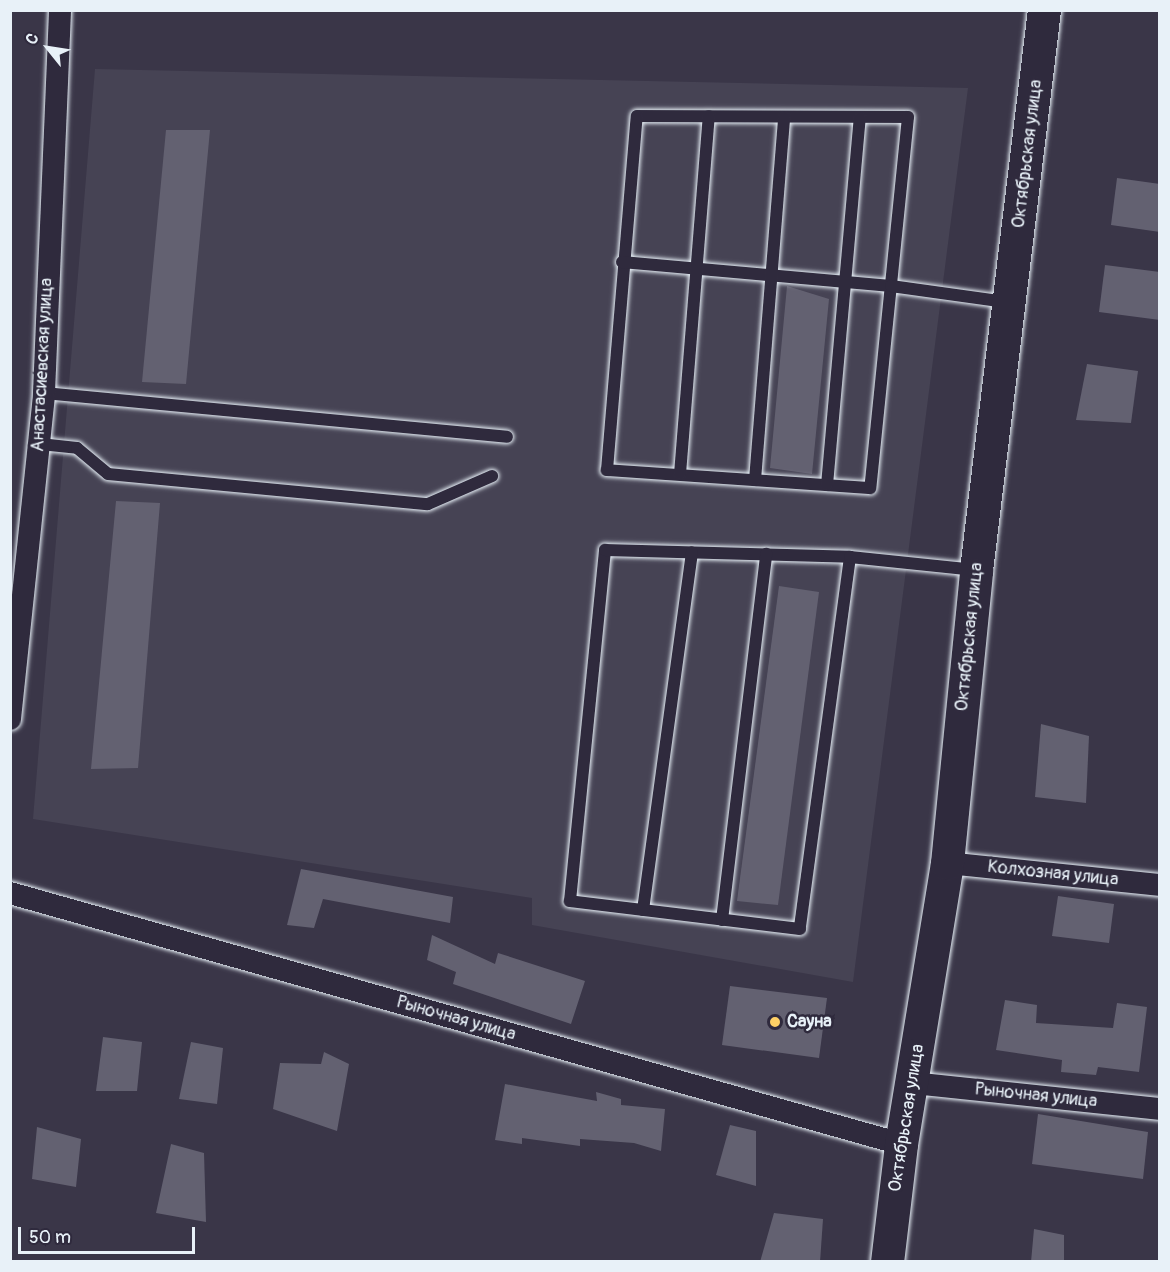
<!DOCTYPE html>
<meta charset="utf-8">
<style>
body{margin:0}
#map{position:relative;width:1170px;height:1272px;overflow:hidden;background:#3a3648;font-family:Pangolin,sans-serif}
div>[style]{position:absolute}
.built>*{inset:0;background:#464354}
.building>*{inset:0;background:#636171}
.roads{filter:drop-shadow(0 0 2px #e8f1f8) drop-shadow(0 0 2px #e8f1f8)}
.lane>*{height:12px;margin:-6px;padding:0 6px;transform-origin:6px;border-radius:6px;background:#2f2a3d}
.street>*{height:22px;margin:-11px;padding:0 11px;transform-origin:11px;border-radius:11px;background:#2f2a3d}
.secondary>*{height:33px;margin:-16.5px;padding:0 16.5px;transform-origin:16.5px;border-radius:16.5px;background:#2f2a3d}
.dots>*{width:16px;height:16px;translate:-50% -50%;box-sizing:border-box;border:3px solid #2f2a3d;border-radius:50%}
span{translate:-50% -50%;white-space:nowrap;text-align:center;line-height:1.15;-webkit-text-stroke:5px #2f2a3d;paint-order:stroke}
.street-label{font-size:18px;color:#e8f1f8}
.poi-label{font-size:18px;color:#e8f1f8;font-weight:700}
.left{translate:0 -50%;text-align:left}
.frame{position:absolute;inset:0;border:12px solid #e8f1f8;pointer-events:none}
.north{position:absolute;left:18px;top:18px;width:60px;height:60px;-webkit-text-stroke:4px #2f2a3d;paint-order:stroke;rotate:300deg;font-size:16px;font-weight:700;line-height:24px;text-align:center;color:#e8f1f8}
.north::after{content:'';display:block;margin:auto;width:21px;height:27px;background:#e8f1f8;clip-path:polygon(50% 0,100% 100%,50% 72%,0 100%)}
.scale{position:absolute;left:18px;top:1227px;width:177px;height:27px;box-sizing:border-box;border:3px solid #e8f1f8;border-top:0;padding-left:8px;font-size:18px;line-height:21px;white-space:nowrap;color:#e8f1f8;-webkit-text-stroke:4px #2f2a3d;paint-order:stroke}
</style>
<div id="map">
<div class="built">
<i style="clip-path:polygon(95px 69px,968px 88px,853px 982px,532px 925px,532px 898px,33px 819px)"></i>
</div>
<div class="building">
<i style="clip-path:polygon(166px 130px,210px 130px,186px 384px,142px 382px)"></i>
<i style="clip-path:polygon(1117px 178px,1160px 184px,1160px 232px,1111px 225px)"></i>
<i style="clip-path:polygon(1105px 265px,1160px 272px,1160px 320px,1099px 312px)"></i>
<i style="clip-path:polygon(787px 286px,829px 299px,812px 474px,770px 468px)"></i>
<i style="clip-path:polygon(1087px 364px,1138px 371px,1131px 423px,1076px 420px)"></i>
<i style="clip-path:polygon(116px 501px,160px 503px,138px 768px,91px 769px)"></i>
<i style="clip-path:polygon(779px 586px,819px 592px,778px 905px,737px 901px)"></i>
<i style="clip-path:polygon(1041px 724px,1089px 736px,1086px 803px,1035px 797px)"></i>
<i style="clip-path:polygon(301px 869px,453px 897px,450px 923px,323px 899px,314px 928px,287px 925px)"></i>
<i style="clip-path:polygon(1058px 896px,1114px 904px,1109px 943px,1052px 936px)"></i>
<i style="clip-path:polygon(432px 935px,495px 964px,498px 953px,585px 981px,571px 1024px,453px 984px,456px 972px,427px 960px)"></i>
<i style="clip-path:polygon(730px 986px,827px 998px,819px 1058px,722px 1045px)"></i>
<i style="clip-path:polygon(1005px 1000px,1037px 1005px,1036px 1023px,1113px 1028px,1117px 1003px,1147px 1007px,1139px 1072px,1098px 1067px,1096px 1075px,1061px 1072px,1062px 1060px,996px 1050px)"></i>
<i style="clip-path:polygon(103px 1037px,142px 1042px,137px 1091px,96px 1091px)"></i>
<i style="clip-path:polygon(191px 1042px,223px 1048px,217px 1104px,179px 1099px)"></i>
<i style="clip-path:polygon(324px 1052px,349px 1064px,337px 1131px,273px 1109px,280px 1063px,321px 1064px)"></i>
<i style="clip-path:polygon(505px 1084px,597px 1101px,596px 1092px,621px 1099px,621px 1105px,665px 1109px,661px 1151px,634px 1143px,580px 1139px,580px 1146px,522px 1138px,522px 1144px,495px 1140px)"></i>
<i style="clip-path:polygon(1038px 1114px,1148px 1132px,1143px 1179px,1032px 1164px)"></i>
<i style="clip-path:polygon(730px 1125px,756px 1131px,756px 1186px,716px 1175px)"></i>
<i style="clip-path:polygon(37px 1127px,81px 1139px,76px 1187px,32px 1179px)"></i>
<i style="clip-path:polygon(171px 1144px,204px 1153px,206px 1222px,156px 1213px)"></i>
<i style="clip-path:polygon(774px 1213px,823px 1219px,820px 1262px,760px 1262px)"></i>
<i style="clip-path:polygon(1034px 1229px,1064px 1235px,1064px 1262px,1031px 1262px)"></i>
</div>
<div class="roads">
<div class="lane">
<i style="left:637px;top:116px;width:271px;rotate:0.2deg"></i>
<i style="left:908px;top:117px;width:373px;rotate:95.8deg"></i>
<i style="left:870px;top:488px;width:264px;rotate:-176.1deg"></i>
<i style="left:607px;top:470px;width:355px;rotate:-85.2deg"></i>
<i style="left:622px;top:262px;width:270px;rotate:5.1deg"></i>
<i style="left:891px;top:286px;width:116px;rotate:7.9deg"></i>
<i style="left:44px;top:393px;width:465px;rotate:5.4deg"></i>
<i style="left:40px;top:444px;width:37px;rotate:6deg"></i>
<i style="left:77px;top:448px;width:40px;rotate:40deg"></i>
<i style="left:108px;top:474px;width:321px;rotate:5.4deg"></i>
<i style="left:428px;top:504px;width:70px;rotate:-23.6deg"></i>
<i style="left:680px;top:474px;width:359px;rotate:-85.4deg"></i>
<i style="left:755px;top:480px;width:364px;rotate:-85.4deg"></i>
<i style="left:827px;top:485px;width:369px;rotate:-84.9deg"></i>
<i style="left:850px;top:557px;width:375px;rotate:97.7deg"></i>
<i style="left:800px;top:929px;width:232px;rotate:-173.1deg"></i>
<i style="left:570px;top:901px;width:353px;rotate:-84.3deg"></i>
<i style="left:605px;top:550px;width:245px;rotate:1.6deg"></i>
<i style="left:850px;top:557px;width:126px;rotate:5.9deg"></i>
<i style="left:643px;top:910px;width:361px;rotate:-82.2deg"></i>
<i style="left:722px;top:920px;width:369px;rotate:-83.1deg"></i>
</div>
<div class="street">
<i style="left:10px;top:719px;width:328px;rotate:-84deg"></i>
<i style="left:44px;top:393px;width:383px;rotate:-87.6deg"></i>
<i style="left:947px;top:863px;width:214px;rotate:5.9deg"></i>
<i style="left:10px;top:893px;width:926px;rotate:15.73deg"></i>
<i style="left:913px;top:1083px;width:248px;rotate:6deg"></i>
</div>
<div class="secondary">
<i style="left:887px;top:1262px;width:119px;rotate:-83.2deg"></i>
<i style="left:901px;top:1144px;width:285px;rotate:-80.7deg"></i>
<i style="left:947px;top:863px;width:294px;rotate:-84.3deg"></i>
<i style="left:976px;top:570px;width:564px;rotate:-83.08deg"></i>
</div>
</div>
<div class="dots">
<i style="left:775px;top:1022px;background:#ffd166"></i>
</div>
<div class="street-label">
<span style="left:1028px;top:154px;rotate:-83deg">Октябрьская улица</span>
<span style="left:43px;top:365px;rotate:-87deg">Анастасиевская улица</span>
<span style="left:970px;top:637px;rotate:-84deg">Октябрьская улица</span>
<span style="left:1053px;top:874px;rotate:6deg">Колхозная улица</span>
<span style="left:456px;top:1019px;rotate:16deg">Рыночная улица</span>
<span style="left:1036px;top:1096px;rotate:6deg">Рыночная улица</span>
<span style="left:907px;top:1118px;rotate:-81deg">Октябрьская улица</span>
</div>
<div class="poi-label">
<span class="left" style="left:787px;top:1022px">Сауна</span>
</div>
<div class="frame"></div>
<div class="north">С</div>
<div class="scale">50 m</div>
</div>
